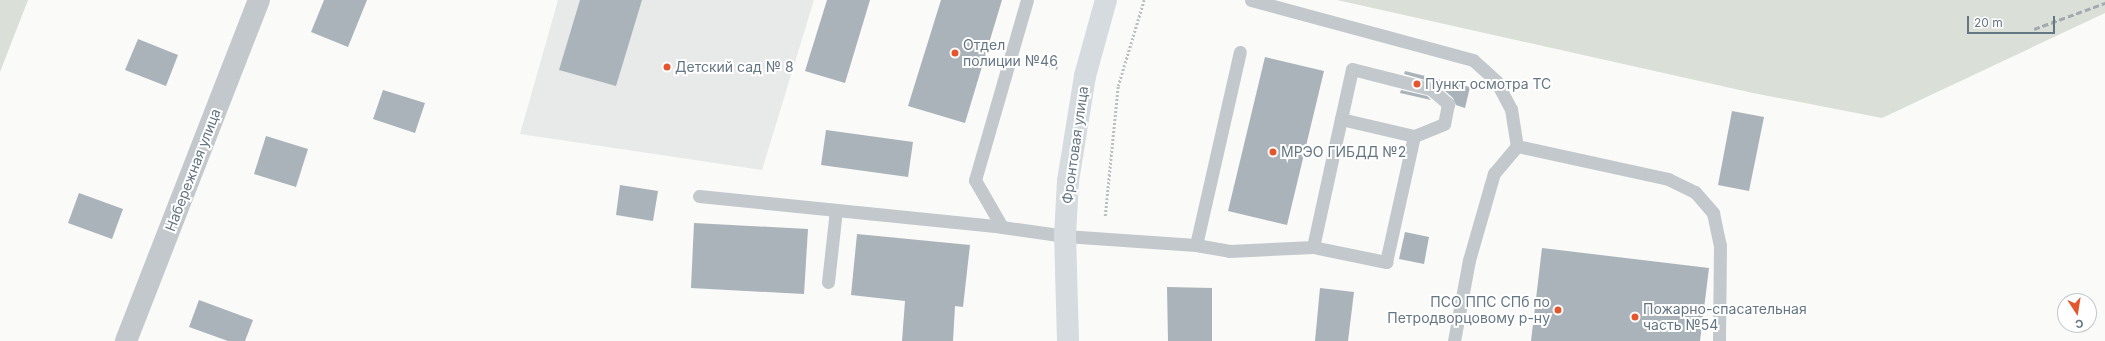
<!DOCTYPE html>
<meta charset="utf-8">
<style>
body{margin:0}
#map{position:relative;width:2105px;height:341px;overflow:hidden;background:#fafaf8;font-family:Inter,sans-serif}
div>[style]{position:absolute}
.built>*{inset:0;background:#e8e9e9}
.green>*{inset:0;background:#dadfd7}
.building>*{inset:0;background:#aab3b9}
.path>*{height:2.5px;margin-top:-1.25px;transform-origin:0;background:repeating-linear-gradient(90deg,#bbbfc2 0 2px,transparent 0 4px)}
.lane>*{height:13px;margin:-6.5px;padding:0 6.5px;transform-origin:6.5px;border-radius:6.5px;background:#c3c8cc}
.street>*{height:22px;margin:-11px;padding:0 11px;transform-origin:11px;border-radius:11px;background:#c3c8cc}
.secondary>*{height:22px;margin:-11px;padding:0 11px;transform-origin:11px;border-radius:11px;background:#d6dbdf}
.rail>*{height:3px;margin-top:-1.5px;transform-origin:0;background:repeating-linear-gradient(90deg,#a2aab0 0 6px,transparent 0 9px)}
.dots>*{width:11px;height:11px;translate:-50% -50%;box-sizing:border-box;border:2px solid #fff;border-radius:50%}
span{translate:-50% -50%;white-space:nowrap;text-align:center;line-height:1.15;-webkit-text-stroke:4px #fff;paint-order:stroke}
.poi-label{font-size:14px;color:#657683}
.left{translate:0 -50%;text-align:left}
.right{translate:-100% -50%;text-align:right}
.street-label{font-size:14px;color:#657683}
.north{position:absolute;left:2057px;top:293px;width:40px;height:40px;box-sizing:border-box;background:#fff;border:1px solid #c1c8cd;border-radius:50%;rotate:168deg;font-size:11px;font-weight:700;line-height:16px;text-align:center;color:#657683}
.north::after{content:'';display:block;margin:auto;width:14px;height:18px;background:#e4572e;clip-path:polygon(50% 0,100% 100%,50% 72%,0 100%)}
.scale{position:absolute;left:1967px;top:16px;width:88px;height:18px;box-sizing:border-box;border:2px solid #657683;border-top:0;padding-left:5px;font-size:12px;line-height:14px;white-space:nowrap;color:#657683;-webkit-text-stroke:3px #fff;paint-order:stroke}
</style>
<div id="map">
<div class="built">
<i style="clip-path:polygon(558px 0,814px 0,762px 170px,520px 134px)"></i>
</div>
<div class="green">
<i style="clip-path:polygon(0 0,28px 0,0 72px)"></i>
<i style="clip-path:polygon(1337px 0,2105px 0,2105px 13px,1882px 118px,1753px 93px)"></i>
</div>
<div class="building">
<i style="clip-path:polygon(324px 0,367px 0,348px 47px,311px 32px)"></i>
<i style="clip-path:polygon(580px 0,642px 0,616px 86px,559px 70px)"></i>
<i style="clip-path:polygon(827px 0,870px 0,845px 83px,805px 71px)"></i>
<i style="clip-path:polygon(941px 0,1002px 0,965px 123px,908px 106px)"></i>
<i style="clip-path:polygon(138px 39px,178px 55px,166px 86px,125px 70px)"></i>
<i style="clip-path:polygon(1265px 57px,1324px 71px,1287px 225px,1228px 211px)"></i>
<i style="clip-path:polygon(1405px 71px,1470px 87px,1465px 108px,1456px 105px,1453px 98px,1436px 83px,1404px 74px)"></i>
<i style="clip-path:polygon(383px 90px,425px 103px,415px 133px,373px 119px)"></i>
<i style="clip-path:polygon(1401px 90px,1427px 96px,1431px 100px,1400px 93px)"></i>
<i style="clip-path:polygon(1732px 111px,1764px 117px,1749px 191px,1718px 185px)"></i>
<i style="clip-path:polygon(826px 130px,913px 142px,908px 177px,821px 165px)"></i>
<i style="clip-path:polygon(266px 136px,308px 149px,296px 187px,254px 174px)"></i>
<i style="clip-path:polygon(620px 185px,658px 191px,653px 221px,616px 215px)"></i>
<i style="clip-path:polygon(79px 193px,123px 209px,112px 239px,68px 223px)"></i>
<i style="clip-path:polygon(694px 223px,808px 229px,804px 294px,691px 288px)"></i>
<i style="clip-path:polygon(1405px 232px,1429px 237px,1424px 264px,1399px 259px)"></i>
<i style="clip-path:polygon(857px 234px,970px 245px,963px 307px,955px 306px,953px 341px,902px 341px,905px 301px,851px 295px)"></i>
<i style="clip-path:polygon(1542px 248px,1709px 268px,1700px 341px,1531px 341px)"></i>
<i style="clip-path:polygon(1167px 287px,1212px 288px,1212px 341px,1168px 341px)"></i>
<i style="clip-path:polygon(1320px 288px,1354px 292px,1348px 341px,1315px 341px)"></i>
<i style="clip-path:polygon(199px 300px,253px 320px,245px 341px,228px 341px,189px 327px)"></i>
</div>
<div class="path">
<i style="left:1033px;top:60px;width:26px;rotate:18deg"></i>
<i style="left:1105px;top:216px;width:131px;rotate:-84.3deg"></i>
<i style="left:1118px;top:86px;width:90px;rotate:-73.2deg"></i>
</div>
<div class="lane">
<i style="left:1251px;top:0;width:230px;rotate:15.1deg"></i>
<i style="left:1473px;top:60px;width:31px;rotate:42deg"></i>
<i style="left:1496px;top:81px;width:32px;rotate:62deg"></i>
<i style="left:1511px;top:109px;width:37px;rotate:81deg"></i>
<i style="left:1517px;top:146px;width:35px;rotate:130deg"></i>
<i style="left:1494px;top:173px;width:91px;rotate:106deg"></i>
<i style="left:1469px;top:260px;width:82px;rotate:100.5deg"></i>
<i style="left:1517px;top:146px;width:155px;rotate:12.3deg"></i>
<i style="left:1668px;top:179px;width:30px;rotate:26deg"></i>
<i style="left:1695px;top:192px;width:28px;rotate:49deg"></i>
<i style="left:1713px;top:213px;width:33px;rotate:78deg"></i>
<i style="left:1720px;top:245px;width:96px;rotate:90.6deg"></i>
<i style="left:699px;top:196px;width:305px;rotate:5.8deg"></i>
<i style="left:1002px;top:227px;width:64px;rotate:8.1deg"></i>
<i style="left:1065px;top:236px;width:131px;rotate:3.9deg"></i>
<i style="left:1196px;top:245px;width:34px;rotate:10deg"></i>
<i style="left:1229px;top:251px;width:84px;rotate:-2.7deg"></i>
<i style="left:1313px;top:247px;width:75px;rotate:11.6deg"></i>
<i style="left:1386px;top:262px;width:129px;rotate:-77.5deg"></i>
<i style="left:1002px;top:227px;width:54px;rotate:-119.9deg"></i>
<i style="left:975px;top:180px;width:187px;rotate:-73.9deg"></i>
<i style="left:1196px;top:245px;width:198px;rotate:-77.2deg"></i>
<i style="left:1313px;top:247px;width:131px;rotate:-77.7deg"></i>
<i style="left:1341px;top:119px;width:51px;rotate:-77.6deg"></i>
<i style="left:1352px;top:69px;width:81px;rotate:14.2deg"></i>
<i style="left:1431px;top:89px;width:23px;rotate:41deg"></i>
<i style="left:1448px;top:104px;width:20px;rotate:101deg"></i>
<i style="left:1444px;top:124px;width:32px;rotate:158deg"></i>
<i style="left:1414px;top:136px;width:75px;rotate:-166.9deg"></i>
<i style="left:828px;top:282px;width:72px;rotate:-83.7deg"></i>
</div>
<div class="street">
<i style="left:126px;top:341px;width:366px;rotate:-68.7deg"></i>
</div>
<div class="secondary">
<i style="left:1068px;top:341px;width:105px;rotate:-91.6deg"></i>
<i style="left:1065px;top:236px;width:55px;rotate:-86.9deg"></i>
<i style="left:1068px;top:181px;width:106px;rotate:-80.8deg"></i>
<i style="left:1085px;top:76px;width:79px;rotate:-74.6deg"></i>
</div>
<div class="rail">
<i style="left:2034px;top:29px;width:76px;rotate:-20.1deg"></i>
</div>
<div class="dots">
<i style="left:955px;top:53px;background:#e4572e"></i>
<i style="left:667px;top:67px;background:#e4572e"></i>
<i style="left:1417px;top:84px;background:#e4572e"></i>
<i style="left:1273px;top:152px;background:#e4572e"></i>
<i style="left:1558px;top:310px;background:#e4572e"></i>
<i style="left:1635px;top:317px;background:#e4572e"></i>
</div>
<div class="poi-label">
<span class="left" style="left:963px;top:53px">Отдел<br>полиции №46</span>
<span class="left" style="left:675px;top:67px">Детский сад № 8</span>
<span class="left" style="left:1425px;top:84px">Пункт осмотра ТС</span>
<span class="left" style="left:1281px;top:152px">МРЭО ГИБДД №2</span>
<span class="right" style="left:1550px;top:310px">ПСО ППС СПб по<br>Петродворцовому р-ну</span>
<span class="left" style="left:1643px;top:317px">Пожарно-спасательная<br>часть №54</span>
</div>
<div class="street-label">
<span style="left:1075px;top:145px;rotate:-82deg">Фронтовая улица</span>
<span style="left:193px;top:170px;rotate:-69deg">Набережная улица</span>
</div>
<div class="north">С</div>
<div class="scale">20 m</div>
</div>
